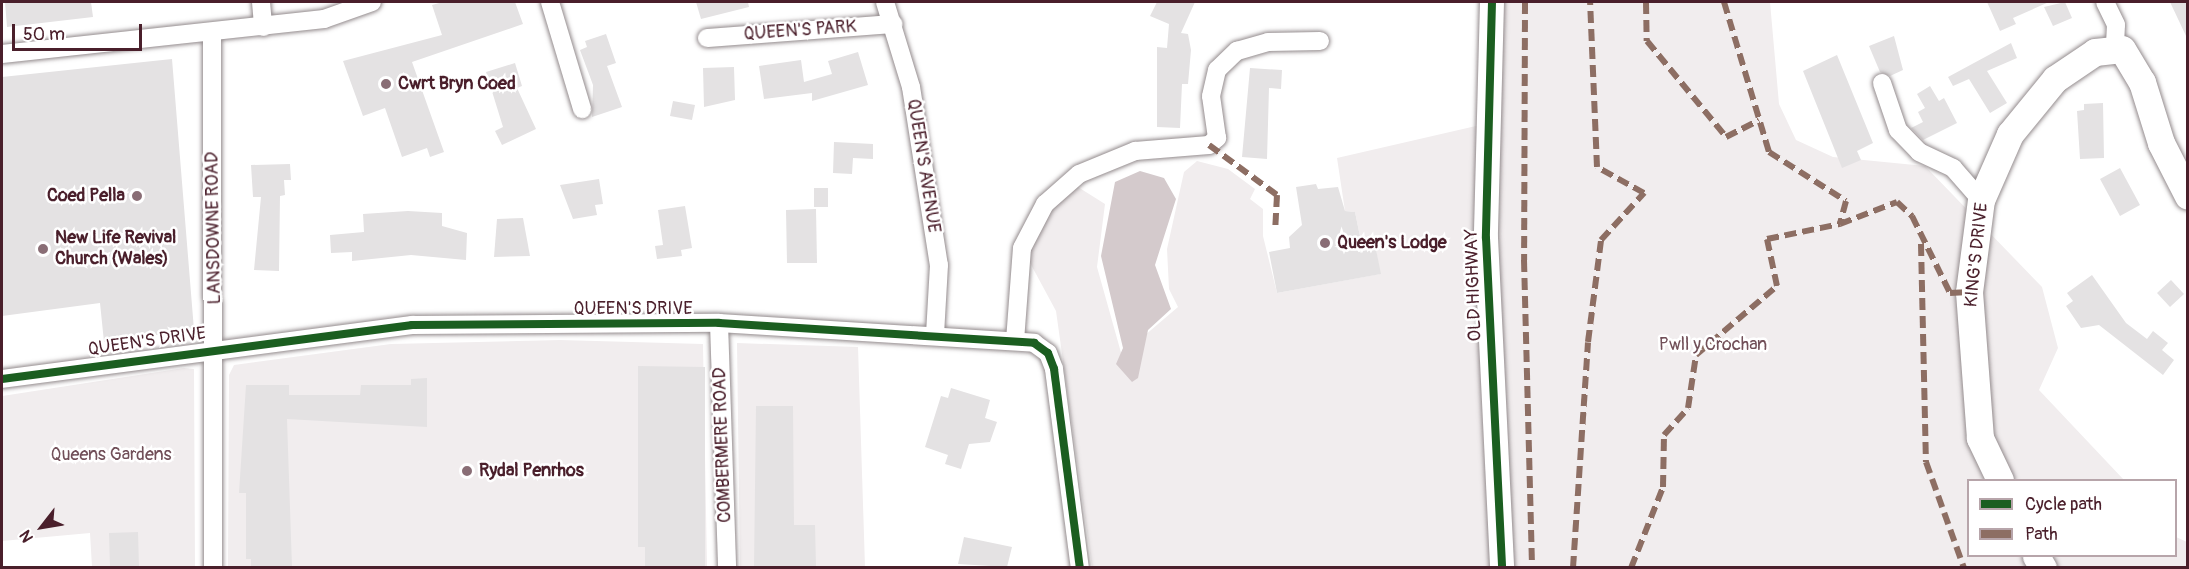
<!DOCTYPE html>
<style>
body{margin:0}
#map{position:relative;width:2189px;height:569px;overflow:hidden;background:#fff;font-family:Pangolin,sans-serif}
div>[style]{position:absolute}
.built>*{inset:0;background:#f1edee}
.water>*{inset:0;background:#d4cacc}
.building>*{inset:0;background:#e4e2e3}
.roads{filter:drop-shadow(0 0 2px #948c8e) drop-shadow(0 0 2px #948c8e)}
.minor>*{height:18px;margin:-9px;padding:0 9px;transform-origin:9px;border-radius:9px;background:#fff}
.tertiary>*{height:24px;margin:-12px;padding:0 12px;transform-origin:12px;border-radius:12px;background:#fff}
.secondary>*{height:27px;margin:-13.5px;padding:0 13.5px;transform-origin:13.5px;border-radius:13.5px;background:#fff}
.quiet>*{height:6px;margin-top:-3px;transform-origin:0;background:repeating-linear-gradient(90deg,#8d6e63 0 12px,transparent 0 18px)}
.cycleway>*{height:8px;margin:-4px;padding:0 4px;transform-origin:4px;border-radius:4px;background:#1b5e20}
.dots>*{width:16px;height:16px;translate:-50% -50%;box-sizing:border-box;border:3px solid #fff;border-radius:50%}
span{translate:-50% -50%;white-space:nowrap;text-align:center;line-height:1.15;-webkit-text-stroke:5px #fff;paint-order:stroke}
.street-label{font-size:18px;color:#4a1f2b}
.poi-label{font-size:18px;color:#4a1f2b;font-weight:700}
.left{translate:0 -50%;text-align:left}
.right{translate:-100% -50%;text-align:right}
.park-label{font-size:18px;color:#714f58}
.frame{position:absolute;inset:0;border:3px solid #4a1f2b;pointer-events:none}
.legend{position:absolute;left:1967px;top:479px;width:210px;height:78px;box-sizing:border-box;background:#fff;border:2px solid #b7a5aa;margin:0;padding:8px 10px;list-style:none;font-size:18px;color:#4a1f2b}
.legend li{display:flex;align-items:center;gap:12px;height:30px}
.legend b{width:30px;border:2px solid #b7a5aa}
.north{position:absolute;left:12px;top:497px;width:60px;height:60px;-webkit-text-stroke:4px #fff;paint-order:stroke;rotate:239deg;font-size:16px;font-weight:700;line-height:24px;text-align:center;color:#4a1f2b}
.north::after{content:'';display:block;margin:auto;width:21px;height:27px;background:#4a1f2b;clip-path:polygon(50% 0,100% 100%,50% 72%,0 100%)}
.scale{position:absolute;left:12px;top:24px;width:130px;height:27px;box-sizing:border-box;border:3px solid #4a1f2b;border-top:0;padding-left:8px;font-size:18px;line-height:21px;white-space:nowrap;color:#4a1f2b;-webkit-text-stroke:4px #fff;paint-order:stroke}
</style>
<div id="map">
<div class="built">
<i style="clip-path:polygon(1492px 2px,1770px 2px,1779px 104px,1796px 140px,1833px 157px,1925px 166px,2042px 287px,2058px 348px,2039px 390px,2124px 480px,1968px 480px,1968px 556px,2176px 556px,2176px 537px,2187px 542px,2187px 567px,1092px 567px,1056px 311px,1022px 248px,1070px 182px,1105px 204px,1097px 267px,1127px 374px,1144px 336px,1178px 307px,1169px 289px,1167px 249px,1184px 172px,1197px 161px,1228px 169px,1255px 189px,1250px 199px,1263px 209px,1263px 236px,1277px 293px,1380px 274px,1376px 249px,1363px 251px,1355px 212px,1345px 211px,1337px 158px,1489px 123px)"></i>
<i style="clip-path:polygon(560px 340px,703px 344px,707px 567px,228px 568px,229px 375px,234px 365px,391px 344px)"></i>
<i style="clip-path:polygon(737px 343px,858px 347px,865px 567px,740px 567px)"></i>
<i style="clip-path:polygon(184px 368px,194px 369px,195px 567px,92px 567px,90px 533px,2px 541px,2px 396px)"></i>
</div>
<div class="water">
<i style="clip-path:polygon(1140px 171px,1164px 178px,1176px 199px,1155px 265px,1171px 309px,1148px 330px,1138px 378px,1132px 382px,1116px 364px,1123px 348px,1101px 256px,1115px 182px)"></i>
</div>
<div class="building">
<i style="clip-path:polygon(5px 2px,91px 2px,93px 17px,7px 27px)"></i>
<i style="clip-path:polygon(443px 2px,515px 2px,523px 24px,412px 62px,444px 152px,430px 157px,427px 148px,402px 157px,385px 108px,363px 116px,343px 61px,442px 35px,432px 5px)"></i>
<i style="clip-path:polygon(696px 2px,748px 2px,749px 7px,701px 19px)"></i>
<i style="clip-path:polygon(1157px 2px,1195px 2px,1181px 33px,1188px 34px,1191px 50px,1188px 84px,1182px 84px,1180px 128px,1157px 127px,1157px 47px,1167px 48px,1169px 24px,1150px 16px)"></i>
<i style="clip-path:polygon(1987px 2px,2049px 2px,2013px 18px,2016px 24px,2000px 31px)"></i>
<i style="clip-path:polygon(2065px 2px,2072px 18px,2053px 26px,2044px 7px)"></i>
<i style="clip-path:polygon(2170px 2px,2187px 2px,2187px 38px)"></i>
<i style="clip-path:polygon(606px 34px,616px 63px,607px 66px,622px 107px,592px 117px,593px 85px,580px 50px,587px 47px,585px 41px)"></i>
<i style="clip-path:polygon(1894px 36px,1903px 70px,1890px 76px,1880px 72px,1869px 46px)"></i>
<i style="clip-path:polygon(2011px 43px,2017px 58px,1987px 71px,2007px 103px,1990px 113px,1969px 79px,1953px 86px,1948px 77px)"></i>
<i style="clip-path:polygon(858px 52px,868px 85px,812px 101px,812px 93px,764px 99px,759px 66px,801px 60px,804px 82px,832px 74px,828px 61px)"></i>
<i style="clip-path:polygon(1837px 55px,1873px 143px,1857px 151px,1861px 160px,1842px 168px,1803px 71px)"></i>
<i style="clip-path:polygon(172px 59px,194px 330px,104px 342px,100px 303px,2px 316px,2px 77px)"></i>
<i style="clip-path:polygon(515px 63px,522px 86px,517px 88px,536px 129px,502px 145px,495px 131px,503px 127px,486px 72px)"></i>
<i style="clip-path:polygon(734px 67px,735px 100px,704px 107px,703px 68px)"></i>
<i style="clip-path:polygon(1250px 68px,1282px 70px,1281px 89px,1269px 88px,1267px 159px,1242px 157px)"></i>
<i style="clip-path:polygon(1930px 86px,1939px 101px,1944px 98px,1957px 123px,1923px 140px,1911px 128px,1923px 122px,1918px 112px,1925px 108px,1917px 94px)"></i>
<i style="clip-path:polygon(673px 101px,695px 105px,692px 120px,670px 116px)"></i>
<i style="clip-path:polygon(2103px 103px,2104px 158px,2080px 159px,2077px 111px,2084px 110px,2084px 104px)"></i>
<i style="clip-path:polygon(834px 142px,873px 144px,873px 159px,853px 158px,852px 174px,833px 173px)"></i>
<i style="clip-path:polygon(290px 164px,291px 180px,284px 180px,285px 195px,280px 196px,279px 271px,254px 270px,261px 197px,253px 197px,251px 165px)"></i>
<i style="clip-path:polygon(2120px 168px,2140px 205px,2120px 216px,2100px 179px)"></i>
<i style="clip-path:polygon(599px 179px,603px 204px,595px 205px,597px 215px,573px 219px,560px 185px)"></i>
<i style="clip-path:polygon(1316px 184px,1318px 189px,1338px 187px,1345px 211px,1355px 212px,1363px 251px,1376px 249px,1381px 274px,1277px 293px,1269px 252px,1290px 248px,1289px 237px,1302px 225px,1296px 187px)"></i>
<i style="clip-path:polygon(814px 188px,828px 188px,828px 207px,814px 207px)"></i>
<i style="clip-path:polygon(685px 206px,692px 248px,681px 250px,682px 256px,657px 259px,655px 246px,663px 245px,658px 210px)"></i>
<i style="clip-path:polygon(816px 209px,817px 263px,787px 263px,786px 210px)"></i>
<i style="clip-path:polygon(408px 211px,442px 213px,442px 226px,467px 233px,466px 260px,411px 255px,352px 261px,352px 252px,331px 253px,330px 235px,364px 232px,363px 214px)"></i>
<i style="clip-path:polygon(523px 218px,530px 256px,494px 257px,497px 219px)"></i>
<i style="clip-path:polygon(2092px 275px,2126px 323px,2147px 339px,2153px 331px,2168px 343px,2162px 350px,2174px 360px,2163px 375px,2099px 325px,2081px 328px,2066px 306px,2073px 301px,2067px 293px)"></i>
<i style="clip-path:polygon(2171px 280px,2184px 294px,2170px 307px,2157px 293px)"></i>
<i style="clip-path:polygon(638px 366px,705px 367px,705px 567px,645px 567px,645px 547px,638px 547px)"></i>
<i style="clip-path:polygon(427px 378px,427px 427px,287px 419px,292px 567px,251px 567px,251px 559px,246px 559px,246px 493px,239px 493px,246px 385px,289px 385px,289px 395px,360px 395px,361px 385px,411px 385px,411px 379px)"></i>
<i style="clip-path:polygon(951px 388px,990px 400px,985px 418px,997px 422px,990px 442px,969px 444px,961px 469px,945px 464px,948px 455px,925px 447px,941px 396px,948px 398px)"></i>
<i style="clip-path:polygon(756px 406px,793px 406px,794px 525px,815px 525px,816px 566px,754px 567px)"></i>
<i style="clip-path:polygon(138px 532px,139px 567px,110px 567px,109px 533px)"></i>
<i style="clip-path:polygon(964px 537px,1012px 547px,1007px 567px,958px 564px)"></i>
</div>
<div class="roads">
<div class="minor">
<i style="left:261px;top:2px;width:25px;rotate:85deg"></i>
<i style="left:550px;top:2px;width:112px;rotate:73.3deg"></i>
<i style="left:885px;top:2px;width:89px;rotate:73deg"></i>
<i style="left:911px;top:87px;width:180px;rotate:81.1deg"></i>
<i style="left:939px;top:265px;width:70px;rotate:93.3deg"></i>
<i style="left:2105px;top:2px;width:25px;rotate:64deg"></i>
<i style="left:2116px;top:25px;width:22px;rotate:93deg"></i>
<i style="left:212px;top:32px;width:536px;rotate:89.89deg"></i>
<i style="left:707px;top:38px;width:187px;rotate:-4.3deg"></i>
<i style="left:2px;top:54px;width:324px;rotate:-6.2deg"></i>
<i style="left:324px;top:19px;width:51px;rotate:-19.5deg"></i>
<i style="left:1882px;top:83px;width:50px;rotate:71.2deg"></i>
<i style="left:1898px;top:130px;width:30px;rotate:46deg"></i>
<i style="left:1919px;top:152px;width:38px;rotate:25deg"></i>
<i style="left:1953px;top:168px;width:43px;rotate:48.8deg"></i>
<i style="left:719px;top:323px;width:245px;rotate:88.1deg"></i>
<i style="left:1015px;top:341px;width:93px;rotate:-85.7deg"></i>
<i style="left:1022px;top:248px;width:50px;rotate:-62.4deg"></i>
<i style="left:1045px;top:204px;width:45px;rotate:-41.4deg"></i>
<i style="left:1079px;top:174px;width:61px;rotate:-22.3deg"></i>
<i style="left:1135px;top:151px;width:74px;rotate:-4.6deg"></i>
<i style="left:1209px;top:145px;width:11px;rotate:-41deg"></i>
<i style="left:1217px;top:138px;width:42px;rotate:-98.1deg"></i>
<i style="left:1211px;top:96px;width:27px;rotate:-77deg"></i>
<i style="left:1217px;top:70px;width:28px;rotate:-44deg"></i>
<i style="left:1237px;top:51px;width:32px;rotate:-16deg"></i>
<i style="left:1268px;top:42px;width:52px;rotate:-1.1deg"></i>
<i style="left:2px;top:379px;width:414px;rotate:-7.5deg"></i>
<i style="left:412px;top:325px;width:307px;rotate:-0.4deg"></i>
<i style="left:719px;top:323px;width:316px;rotate:3.6deg"></i>
<i style="left:1034px;top:343px;width:17px;rotate:36deg"></i>
<i style="left:1048px;top:353px;width:17px;rotate:69deg"></i>
<i style="left:1054px;top:369px;width:201px;rotate:82.6deg"></i>
</div>
<div class="tertiary">
<i style="left:1492px;top:2px;width:236px;rotate:91.5deg"></i>
<i style="left:1486px;top:238px;width:330px;rotate:87.2deg"></i>
</div>
<div class="secondary">
<i style="left:2000px;top:480px;width:47px;rotate:-115.5deg"></i>
<i style="left:1980px;top:438px;width:146px;rotate:-94.3deg"></i>
<i style="left:1969px;top:292px;width:93px;rotate:-82.6deg"></i>
<i style="left:1981px;top:200px;width:72px;rotate:-66.3deg"></i>
<i style="left:2010px;top:134px;width:71px;rotate:-50.7deg"></i>
<i style="left:2055px;top:79px;width:48px;rotate:-34deg"></i>
<i style="left:2095px;top:52px;width:27px;rotate:-6deg"></i>
<i style="left:2122px;top:49px;width:39px;rotate:59deg"></i>
<i style="left:2142px;top:82px;width:64px;rotate:72.7deg"></i>
<i style="left:2161px;top:143px;width:59px;rotate:63deg"></i>
<i style="left:2036px;top:556px;width:14px;rotate:60deg"></i>
</div>
</div>
<div class="quiet">
<i style="left:1525px;top:2px;width:258px;rotate:90.2deg"></i>
<i style="left:1524px;top:260px;width:308px;rotate:88.5deg"></i>
<i style="left:1646px;top:2px;width:39px;rotate:89deg"></i>
<i style="left:1647px;top:41px;width:124px;rotate:50.5deg"></i>
<i style="left:1726px;top:137px;width:37px;rotate:-27deg"></i>
<i style="left:1724px;top:2px;width:157px;rotate:73.3deg"></i>
<i style="left:1769px;top:152px;width:91px;rotate:32.5deg"></i>
<i style="left:1846px;top:201px;width:24px;rotate:105deg"></i>
<i style="left:1209px;top:145px;width:84px;rotate:36.3deg"></i>
<i style="left:1277px;top:195px;width:33px;rotate:93deg"></i>
<i style="left:1921px;top:244px;width:218px;rotate:88.7deg"></i>
<i style="left:1926px;top:462px;width:113px;rotate:70.3deg"></i>
<i style="left:1573px;top:568px;width:226px;rotate:-86.2deg"></i>
<i style="left:1588px;top:342px;width:103px;rotate:-82.7deg"></i>
<i style="left:1601px;top:240px;width:64px;rotate:-47.5deg"></i>
<i style="left:1644px;top:193px;width:54px;rotate:-151deg"></i>
<i style="left:1597px;top:167px;width:165px;rotate:-92.4deg"></i>
<i style="left:1631px;top:568px;width:87px;rotate:-68.4deg"></i>
<i style="left:1663px;top:487px;width:52px;rotate:-88.9deg"></i>
<i style="left:1664px;top:435px;width:36px;rotate:-48deg"></i>
<i style="left:1688px;top:408px;width:54px;rotate:-81.4deg"></i>
<i style="left:1696px;top:355px;width:106px;rotate:-40.4deg"></i>
<i style="left:1777px;top:286px;width:48px;rotate:-102deg"></i>
<i style="left:1767px;top:239px;width:75px;rotate:-11.6deg"></i>
<i style="left:1840px;top:224px;width:61px;rotate:-21.1deg"></i>
<i style="left:1897px;top:202px;width:21px;rotate:43deg"></i>
<i style="left:1912px;top:216px;width:86px;rotate:63.7deg"></i>
<i style="left:1950px;top:293px;width:19px;rotate:-3deg"></i>
</div>
<div class="cycleway">
<i style="left:1492px;top:2px;width:236px;rotate:91.5deg"></i>
<i style="left:1486px;top:238px;width:330px;rotate:87.2deg"></i>
<i style="left:2px;top:379px;width:414px;rotate:-7.5deg"></i>
<i style="left:412px;top:325px;width:307px;rotate:-0.4deg"></i>
<i style="left:719px;top:323px;width:316px;rotate:3.6deg"></i>
<i style="left:1034px;top:343px;width:17px;rotate:36deg"></i>
<i style="left:1048px;top:353px;width:17px;rotate:69deg"></i>
<i style="left:1054px;top:369px;width:201px;rotate:82.6deg"></i>
</div>
<div class="dots">
<i style="left:386px;top:84px;background:#896d75"></i>
<i style="left:137px;top:196px;background:#896d75"></i>
<i style="left:1325px;top:243px;background:#896d75"></i>
<i style="left:43px;top:249px;background:#896d75"></i>
<i style="left:467px;top:471px;background:#896d75"></i>
</div>
<div class="street-label">
<span style="left:800px;top:31px;rotate:-4deg">QUEEN'S PARK</span>
<span style="left:923px;top:166px;rotate:81deg">QUEEN'S AVENUE</span>
<span style="left:214px;top:228px;rotate:-91deg">LANSDOWNE ROAD</span>
<span style="left:1977px;top:255px;rotate:-84deg">KING'S DRIVE</span>
<span style="left:1474px;top:285px;rotate:-92deg">OLD HIGHWAY</span>
<span style="left:633px;top:309px">QUEEN'S DRIVE</span>
<span style="left:147px;top:342px;rotate:-8deg">QUEEN'S DRIVE</span>
<span style="left:723px;top:445px;rotate:-92deg">COMBERMERE ROAD</span>
</div>
<div class="poi-label">
<span class="left" style="left:398px;top:84px">Cwrt Bryn Coed</span>
<span class="right" style="left:125px;top:196px">Coed Pella</span>
<span class="left" style="left:55px;top:249px">New Life Revival<br>Church (Wales)</span>
<span class="left" style="left:1337px;top:243px">Queen's Lodge</span>
<span class="left" style="left:479px;top:471px">Rydal Penrhos</span>
</div>
<div class="park-label">
<span style="left:1713px;top:345px">Pwll y Crochan</span>
<span style="left:111px;top:455px">Queens Gardens</span>
</div>
<div class="frame"></div>
<ul class="legend">
<li><b style="height:8px;background:#1b5e20"></b>Cycle path</li>
<li><b style="height:8px;background:#8d6e63"></b>Path</li>
</ul>
<div class="north">N</div>
<div class="scale">50 m</div>
</div>
